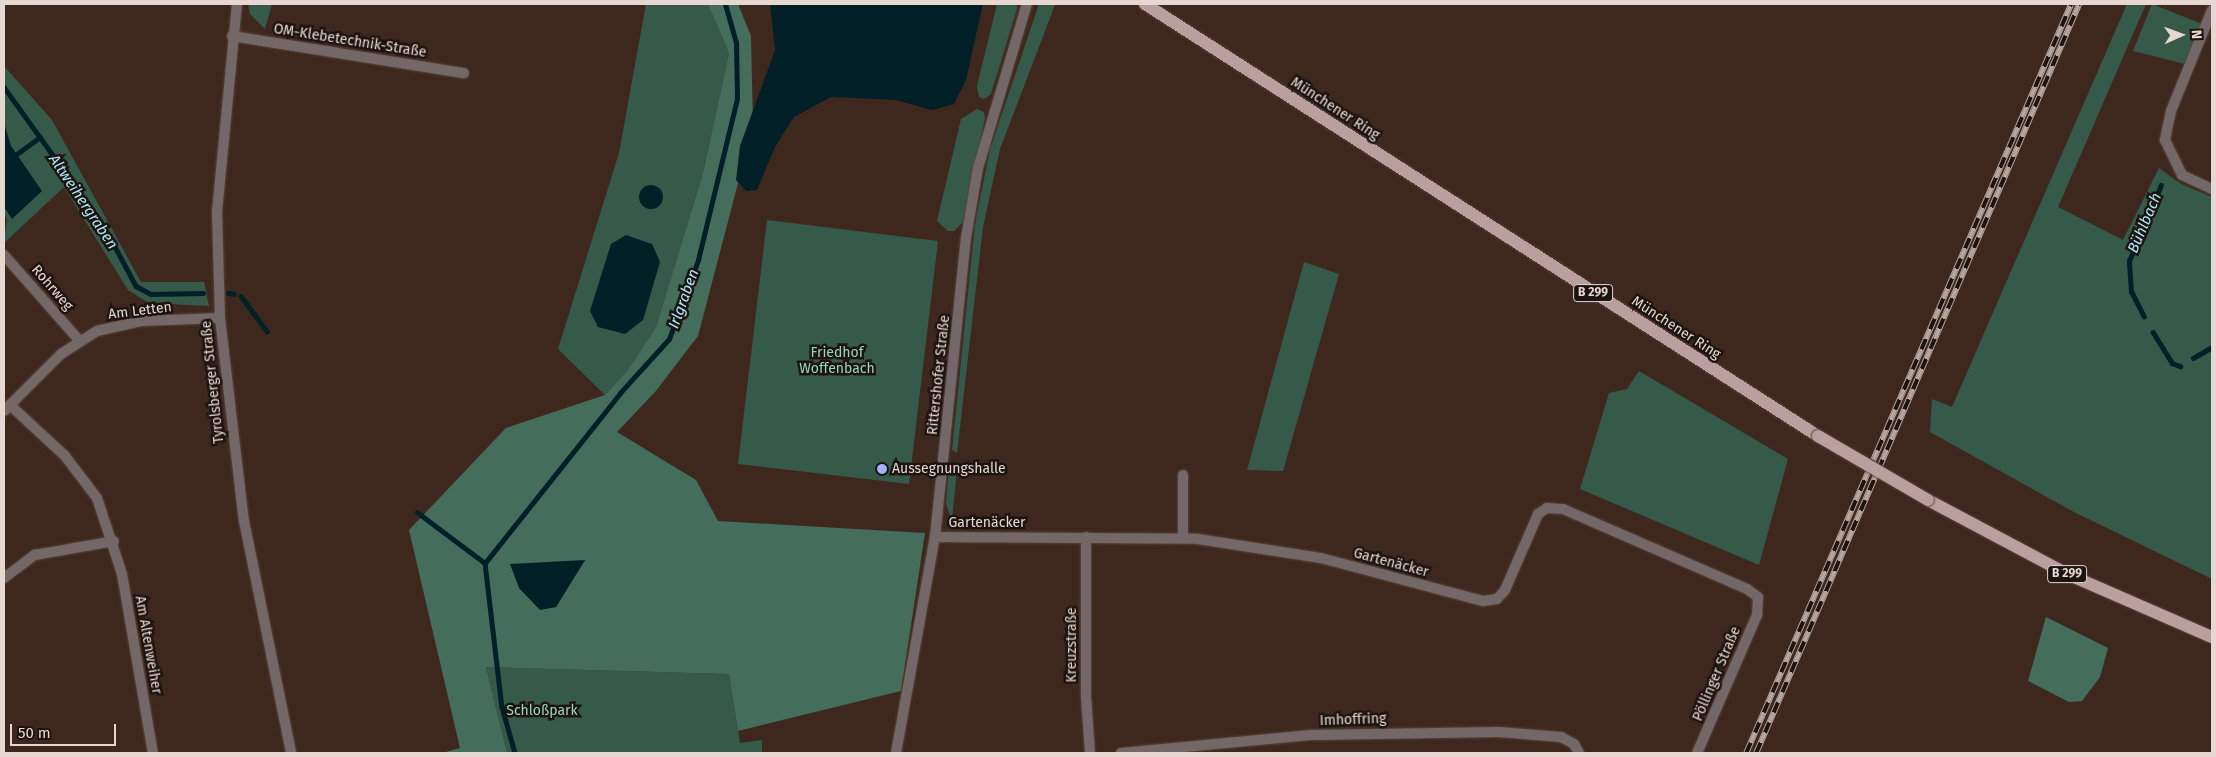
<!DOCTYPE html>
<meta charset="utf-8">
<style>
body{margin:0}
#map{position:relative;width:2216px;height:757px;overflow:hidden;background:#3e281e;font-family:"Fira Sans",sans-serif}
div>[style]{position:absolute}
.green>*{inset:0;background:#355a4a}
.forest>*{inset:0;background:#456d5b}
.water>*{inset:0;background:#001f27}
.round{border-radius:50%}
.stream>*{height:4.5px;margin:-2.25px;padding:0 2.25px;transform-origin:2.25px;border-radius:2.25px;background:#001f27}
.roads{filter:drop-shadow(0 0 1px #59443b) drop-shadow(0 0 1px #59443b)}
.street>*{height:10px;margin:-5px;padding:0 5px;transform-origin:5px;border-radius:5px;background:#746767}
.primary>*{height:12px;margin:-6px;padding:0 6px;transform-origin:6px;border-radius:6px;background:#ba9f9f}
.rail>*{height:5.5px;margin-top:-2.75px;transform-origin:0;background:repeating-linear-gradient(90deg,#1e140f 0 11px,#b6a59e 0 22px);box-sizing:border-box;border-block:1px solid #b6a59e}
.bridges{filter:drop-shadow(0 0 1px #59443b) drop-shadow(0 0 1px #59443b)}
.primary-bridge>*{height:12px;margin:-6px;padding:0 6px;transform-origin:6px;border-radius:6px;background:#ba9f9f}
.dots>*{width:14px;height:14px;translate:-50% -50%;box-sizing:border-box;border:2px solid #1e140f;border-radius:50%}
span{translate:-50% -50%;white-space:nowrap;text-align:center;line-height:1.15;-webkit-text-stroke:5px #1e140f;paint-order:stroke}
.shield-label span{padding:1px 4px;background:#1e140f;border:1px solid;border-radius:4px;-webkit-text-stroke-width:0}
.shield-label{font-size:12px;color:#e6d7d1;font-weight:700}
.street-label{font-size:14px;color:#e6d7d1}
.park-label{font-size:14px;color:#94daba}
.poi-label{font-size:14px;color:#e6d7d1}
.left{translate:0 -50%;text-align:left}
.water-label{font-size:15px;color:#aae9f9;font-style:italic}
.frame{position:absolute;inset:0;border:5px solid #e6d7d1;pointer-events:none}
.north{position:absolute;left:2156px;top:10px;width:50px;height:50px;-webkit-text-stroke:4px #1e140f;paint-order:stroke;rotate:88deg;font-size:14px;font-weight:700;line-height:20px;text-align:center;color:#e6d7d1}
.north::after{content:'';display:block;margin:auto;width:18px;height:22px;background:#e6d7d1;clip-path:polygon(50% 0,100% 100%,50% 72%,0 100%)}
.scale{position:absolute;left:10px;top:724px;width:106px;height:22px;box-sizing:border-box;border:2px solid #e6d7d1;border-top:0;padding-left:6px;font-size:15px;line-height:18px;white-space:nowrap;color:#e6d7d1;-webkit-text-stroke:4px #1e140f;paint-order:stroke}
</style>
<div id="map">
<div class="green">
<i style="clip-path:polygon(248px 4px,272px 4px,265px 29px,250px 14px)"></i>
<i style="clip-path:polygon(646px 4px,708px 4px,729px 53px,703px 173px,656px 327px,627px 371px,605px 395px,558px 349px,619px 153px)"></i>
<i style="clip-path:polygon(997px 4px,1017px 4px,1017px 9px,991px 94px,984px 99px,979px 97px,977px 86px)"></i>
<i style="clip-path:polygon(1039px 4px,1055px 5px,1000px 149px,983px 227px,957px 453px,952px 450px,975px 224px,990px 149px)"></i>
<i style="clip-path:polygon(2127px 4px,2146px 4px,2058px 207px,2123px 240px,2159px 168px,2181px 184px,2212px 197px,2212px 579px,2074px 512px,1930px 432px,1932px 399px,1952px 407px)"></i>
<i style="clip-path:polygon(2152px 4px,2202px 24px,2185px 64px,2133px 51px)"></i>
<i style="clip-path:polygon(4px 66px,52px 120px,141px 282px,204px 282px,209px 306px,149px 303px,128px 290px,64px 187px,4px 243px,7px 219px,4px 215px)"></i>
<i style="clip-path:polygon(977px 109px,984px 112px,985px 118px,963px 222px,954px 231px,948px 231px,937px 221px,961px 119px)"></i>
<i style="clip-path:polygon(767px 220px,938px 241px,909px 484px,738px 464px)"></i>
<i style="clip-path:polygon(1304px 262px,1339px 274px,1283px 471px,1247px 470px)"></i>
<i style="clip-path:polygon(1639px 371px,1788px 459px,1759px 565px,1580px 489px,1609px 393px,1627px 389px)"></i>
<i style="clip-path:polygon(949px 469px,957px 469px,952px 520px,946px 504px)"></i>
<i style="clip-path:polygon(486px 667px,729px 674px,740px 743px,762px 740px,762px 753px,507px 753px)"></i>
</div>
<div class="forest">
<i style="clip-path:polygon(evenodd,708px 4px,738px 4px,751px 36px,753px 126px,698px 336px,655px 392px,617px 432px,696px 480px,718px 521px,925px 533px,901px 691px,738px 731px,729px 674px,486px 667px,507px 753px,442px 753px,460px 748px,409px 530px,506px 428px,605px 395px,627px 371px,656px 327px,703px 173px,729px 53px,708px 4px,585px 560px,556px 607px,540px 609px,519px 588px,585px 560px)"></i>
<i style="clip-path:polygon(2046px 617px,2108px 648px,2100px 677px,2082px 701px,2069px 702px,2028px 681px)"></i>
</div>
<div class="water">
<i style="clip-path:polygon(770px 4px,983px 4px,966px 80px,954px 104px,932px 110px,896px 100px,831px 97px,794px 117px,775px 147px,757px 190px,746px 191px,736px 180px,740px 146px,775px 50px)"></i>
<i style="clip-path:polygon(4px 123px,11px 146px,42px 191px,12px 219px,4px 207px)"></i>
<i class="round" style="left:639px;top:185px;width:24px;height:24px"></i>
<i style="clip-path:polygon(626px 235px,652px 244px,660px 262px,643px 320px,625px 334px,598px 327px,590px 311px,611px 244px)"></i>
<i style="clip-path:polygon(585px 560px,556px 607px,540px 610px,519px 588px,510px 564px)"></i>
</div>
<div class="stream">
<i style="left:4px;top:87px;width:171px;rotate:54.3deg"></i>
<i style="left:104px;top:226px;width:68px;rotate:61.9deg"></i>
<i style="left:136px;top:286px;width:17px;rotate:28deg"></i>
<i style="left:151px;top:294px;width:52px;rotate:-1.1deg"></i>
<i style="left:14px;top:156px;width:32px;rotate:-36deg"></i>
<i style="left:228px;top:293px;width:6px;rotate:9deg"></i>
<i style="left:241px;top:296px;width:44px;rotate:53.4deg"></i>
<i style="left:2144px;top:317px;width:28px;rotate:-117deg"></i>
<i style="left:2131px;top:292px;width:31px;rotate:-94deg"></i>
<i style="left:2129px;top:261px;width:82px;rotate:-67.2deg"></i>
<i style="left:2153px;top:332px;width:36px;rotate:58deg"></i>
<i style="left:2172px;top:363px;width:9px;rotate:21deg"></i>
<i style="left:2193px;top:358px;width:22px;rotate:-30deg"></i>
<i style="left:417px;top:512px;width:85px;rotate:36.9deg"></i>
<i style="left:485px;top:563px;width:217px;rotate:-51.5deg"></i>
<i style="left:620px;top:393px;width:73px;rotate:-47.8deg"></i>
<i style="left:669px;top:339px;width:84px;rotate:-69.8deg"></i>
<i style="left:698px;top:260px;width:166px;rotate:-76.4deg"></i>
<i style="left:737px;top:99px;width:56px;rotate:-91deg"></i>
<i style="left:736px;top:43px;width:41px;rotate:-105.8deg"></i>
<i style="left:485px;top:563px;width:145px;rotate:83.3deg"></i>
<i style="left:502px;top:707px;width:48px;rotate:74.2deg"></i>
</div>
<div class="roads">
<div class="street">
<i style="left:237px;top:4px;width:208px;rotate:95.5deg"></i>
<i style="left:217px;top:211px;width:107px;rotate:88.4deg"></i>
<i style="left:220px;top:318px;width:204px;rotate:83.3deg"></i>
<i style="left:244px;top:521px;width:237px;rotate:78.5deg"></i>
<i style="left:2212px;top:10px;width:109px;rotate:112.1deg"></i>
<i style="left:2171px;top:111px;width:30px;rotate:102deg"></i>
<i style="left:2165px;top:140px;width:39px;rotate:64deg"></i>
<i style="left:2182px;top:175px;width:33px;rotate:25deg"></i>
<i style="left:232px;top:36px;width:235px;rotate:9.1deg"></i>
<i style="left:4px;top:255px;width:113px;rotate:48.6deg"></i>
<i style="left:10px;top:405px;width:75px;rotate:42.8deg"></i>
<i style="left:65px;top:456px;width:53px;rotate:52.7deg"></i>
<i style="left:97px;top:498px;width:80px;rotate:71.8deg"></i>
<i style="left:122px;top:574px;width:182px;rotate:80.2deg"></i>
<i style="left:4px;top:411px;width:81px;rotate:-45deg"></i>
<i style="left:61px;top:354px;width:43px;rotate:-32.6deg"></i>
<i style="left:97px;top:331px;width:45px;rotate:-12.8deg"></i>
<i style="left:141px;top:321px;width:79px;rotate:-2.2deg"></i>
<i style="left:935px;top:537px;width:263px;rotate:0.4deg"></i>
<i style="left:1198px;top:539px;width:124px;rotate:8.8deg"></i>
<i style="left:1321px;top:558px;width:168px;rotate:14.9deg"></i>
<i style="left:1483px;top:601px;width:14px;rotate:-8deg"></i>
<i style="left:1497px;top:599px;width:12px;rotate:-48deg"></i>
<i style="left:1505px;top:590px;width:83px;rotate:-66.5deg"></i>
<i style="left:1538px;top:514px;width:11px;rotate:-34deg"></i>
<i style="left:1547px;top:508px;width:16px;rotate:4deg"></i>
<i style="left:1563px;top:509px;width:201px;rotate:23.5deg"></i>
<i style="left:1747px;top:589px;width:14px;rotate:36deg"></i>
<i style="left:1758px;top:597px;width:18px;rotate:93deg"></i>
<i style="left:1757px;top:615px;width:150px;rotate:113.5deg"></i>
<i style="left:1086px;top:537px;width:159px;rotate:90deg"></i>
<i style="left:1086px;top:696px;width:57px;rotate:86deg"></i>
<i style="left:1183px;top:538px;width:63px;rotate:-90deg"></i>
<i style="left:4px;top:578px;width:39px;rotate:-37deg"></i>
<i style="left:35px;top:555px;width:80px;rotate:-10deg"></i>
<i style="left:896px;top:753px;width:219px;rotate:-79.8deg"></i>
<i style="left:935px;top:537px;width:301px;rotate:-84.1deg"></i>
<i style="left:966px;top:238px;width:71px;rotate:-80.3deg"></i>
<i style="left:978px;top:168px;width:171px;rotate:-73.4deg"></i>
<i style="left:1121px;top:753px;width:193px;rotate:-5.4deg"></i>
<i style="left:1313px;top:735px;width:186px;rotate:-0.9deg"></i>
<i style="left:1499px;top:732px;width:62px;rotate:4.6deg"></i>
<i style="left:1561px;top:737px;width:15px;rotate:28deg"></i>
<i style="left:1574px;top:744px;width:10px;rotate:61deg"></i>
</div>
<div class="primary">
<i style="left:1145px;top:4px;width:800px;rotate:32.7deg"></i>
<i style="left:1928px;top:500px;width:157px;rotate:28deg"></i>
<i style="left:2067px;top:574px;width:158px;rotate:23.5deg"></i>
</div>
</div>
<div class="rail">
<i style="left:1746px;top:753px;width:816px;rotate:-66.54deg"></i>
<i style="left:1756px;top:753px;width:816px;rotate:-66.67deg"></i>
</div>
<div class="bridges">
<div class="primary-bridge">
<i style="left:1818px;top:436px;width:127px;rotate:30.2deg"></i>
</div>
</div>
<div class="dots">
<i style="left:882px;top:469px;background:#a2b2fd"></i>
</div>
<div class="shield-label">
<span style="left:1593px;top:293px">B 299</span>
<span style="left:2067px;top:574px">B 299</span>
</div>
<div class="street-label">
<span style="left:350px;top:41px;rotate:9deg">OM-Klebetechnik-Straße</span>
<span style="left:1335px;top:109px;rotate:33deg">Münchener Ring</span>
<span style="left:52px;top:288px;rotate:49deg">Rohrweg</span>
<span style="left:140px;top:311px;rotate:-7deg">Am Letten</span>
<span style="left:1676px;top:328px;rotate:33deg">Münchener Ring</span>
<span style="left:939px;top:375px;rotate:-84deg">Rittershofer Straße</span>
<span style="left:213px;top:382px;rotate:-96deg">Tyrolsberger Straße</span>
<span style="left:987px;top:523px">Gartenäcker</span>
<span style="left:1391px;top:563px;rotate:15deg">Gartenäcker</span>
<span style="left:148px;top:645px;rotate:80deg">Am Altenweiher</span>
<span style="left:1072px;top:645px;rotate:-90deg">Kreuzstraße</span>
<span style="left:1717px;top:674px;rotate:-67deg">Pöllinger Straße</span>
<span style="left:1353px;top:720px;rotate:-2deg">Imhoffring</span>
</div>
<div class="park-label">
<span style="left:837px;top:361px">Friedhof<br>Woffenbach</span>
<span style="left:542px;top:711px">Schloßpark</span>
</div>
<div class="poi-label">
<span class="left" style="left:892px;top:469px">Aussegnungshalle</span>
</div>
<div class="water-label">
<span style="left:83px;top:202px;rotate:56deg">Altweihergraben</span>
<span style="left:2145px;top:223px;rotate:-67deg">Bühlbach</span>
<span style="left:684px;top:299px;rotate:-70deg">Irlgraben</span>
</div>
<div class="frame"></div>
<div class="north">N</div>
<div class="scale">50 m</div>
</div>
